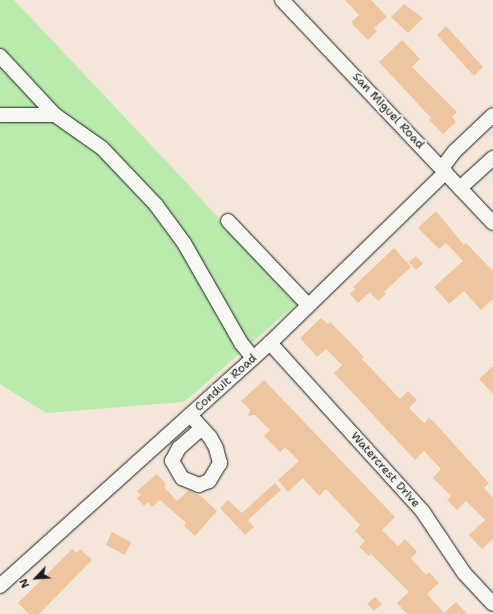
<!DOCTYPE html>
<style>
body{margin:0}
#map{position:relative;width:493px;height:614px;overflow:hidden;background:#f4e7d9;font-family:"Shantell Sans",sans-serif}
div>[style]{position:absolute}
.green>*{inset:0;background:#b9ebac}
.building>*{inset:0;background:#eec59e}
.roads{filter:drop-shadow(0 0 1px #1c1c1c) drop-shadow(0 0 1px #1c1c1c)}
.minor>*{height:14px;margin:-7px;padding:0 7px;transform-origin:7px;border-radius:7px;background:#f6f6f2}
span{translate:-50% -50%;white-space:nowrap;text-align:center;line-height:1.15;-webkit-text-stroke:4px #f6f6f2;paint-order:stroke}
.street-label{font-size:12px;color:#1c1c1c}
.north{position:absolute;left:16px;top:558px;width:40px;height:40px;-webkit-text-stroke:3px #f6f6f2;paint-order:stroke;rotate:245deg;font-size:11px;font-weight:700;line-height:16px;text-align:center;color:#1c1c1c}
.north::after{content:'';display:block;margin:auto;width:14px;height:18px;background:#1c1c1c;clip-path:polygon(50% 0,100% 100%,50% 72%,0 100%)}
</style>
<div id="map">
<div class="green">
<i style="clip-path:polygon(0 0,14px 0,184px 180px,296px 304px,184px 402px,46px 413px,0 384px)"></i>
</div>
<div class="building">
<i style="clip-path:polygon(345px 0,371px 0,387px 17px,374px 28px,377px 31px,368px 40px,353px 25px,352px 21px,359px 15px)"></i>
<i style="clip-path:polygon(404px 4px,423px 18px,408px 33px,391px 17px)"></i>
<i style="clip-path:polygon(446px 26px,483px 67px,474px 76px,437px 35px)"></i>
<i style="clip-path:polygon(402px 40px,420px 59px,412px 67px,457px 112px,452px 117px,456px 122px,443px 134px,429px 120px,431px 118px,379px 62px)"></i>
<i style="clip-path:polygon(436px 211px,464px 245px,466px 243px,493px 271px,493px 299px,481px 310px,464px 291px,449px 304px,434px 287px,463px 261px,446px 243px,439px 249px,418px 228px)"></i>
<i style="clip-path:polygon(394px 248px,411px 267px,384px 292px,386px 294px,378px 301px,370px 292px,358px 303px,350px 294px,355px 289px,353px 287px)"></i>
<i style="clip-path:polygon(416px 256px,423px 264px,416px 270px,409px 262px)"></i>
<i style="clip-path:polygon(321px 318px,328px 324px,330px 322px,347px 339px,364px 357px,362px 359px,400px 399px,408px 391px,417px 400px,409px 408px,424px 423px,429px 418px,435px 423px,489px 483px,484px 488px,493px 498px,493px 539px,482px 549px,469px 535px,485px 520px,466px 501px,457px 510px,447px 500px,451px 496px,433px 478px,441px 469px,424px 451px,415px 460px,334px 373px,342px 365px,326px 349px,317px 357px,300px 338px)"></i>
<i style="clip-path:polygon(493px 366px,493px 394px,479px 379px)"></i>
<i style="clip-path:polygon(264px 380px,395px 517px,382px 530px,398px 546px,405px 539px,417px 552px,411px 558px,426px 575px,429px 572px,439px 583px,427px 594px,444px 613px,456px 602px,467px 614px,407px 614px,397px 603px,409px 592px,371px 554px,369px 556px,359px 547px,365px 541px,355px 531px,360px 525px,326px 489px,319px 496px,303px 478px,288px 492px,278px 480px,299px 461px,285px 447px,280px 452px,264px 436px,270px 430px,255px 415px,248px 416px,250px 410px,241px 401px)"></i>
<i style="clip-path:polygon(157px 474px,166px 484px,164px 487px,177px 501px,189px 490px,202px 497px,217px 511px,195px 536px,184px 526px,186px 523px,160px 500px,152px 507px,148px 502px,144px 506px,137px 498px,141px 495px,137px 491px)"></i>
<i style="clip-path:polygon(275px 483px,281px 490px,248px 520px,254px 527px,245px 535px,220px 508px,228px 500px,242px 513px)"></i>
<i style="clip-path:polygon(112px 532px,131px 542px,125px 555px,106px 545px)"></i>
<i style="clip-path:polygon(72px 549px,77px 553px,80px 549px,92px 560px,39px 614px,29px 614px,18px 603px)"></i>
<i style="clip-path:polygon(375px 597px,382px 604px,374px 611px,367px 604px)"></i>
</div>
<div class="roads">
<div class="minor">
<i style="left:282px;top:0;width:307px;rotate:46.6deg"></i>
<i style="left:0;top:56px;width:81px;rotate:47deg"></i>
<i style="left:0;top:115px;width:55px"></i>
<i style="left:55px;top:115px;width:57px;rotate:35.1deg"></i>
<i style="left:102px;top:148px;width:79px;rotate:46.5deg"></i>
<i style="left:156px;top:205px;width:47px;rotate:53.6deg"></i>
<i style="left:184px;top:243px;width:115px;rotate:60.3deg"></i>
<i style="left:241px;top:343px;width:19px;rotate:51deg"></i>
<i style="left:442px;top:168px;width:21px;rotate:-53deg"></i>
<i style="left:455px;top:151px;width:52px;rotate:-43.5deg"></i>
<i style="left:460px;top:188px;width:45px;rotate:-42.3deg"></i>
<i style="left:228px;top:221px;width:116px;rotate:46.4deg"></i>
<i style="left:270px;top:343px;width:228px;rotate:47.8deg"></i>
<i style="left:423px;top:512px;width:73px;rotate:56.1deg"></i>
<i style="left:464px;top:573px;width:42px;rotate:46.9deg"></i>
<i style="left:190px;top:415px;width:30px;rotate:48deg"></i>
<i style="left:210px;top:437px;width:13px;rotate:61deg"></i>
<i style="left:216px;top:448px;width:16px;rotate:75deg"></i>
<i style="left:220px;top:463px;width:21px;rotate:121deg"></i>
<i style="left:209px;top:481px;width:11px;rotate:158deg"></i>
<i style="left:199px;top:485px;width:18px;rotate:-158deg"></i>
<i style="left:182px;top:478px;width:20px;rotate:-120deg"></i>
<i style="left:172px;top:461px;width:15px;rotate:-62deg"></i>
<i style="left:179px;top:448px;width:30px;rotate:-41deg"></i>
<i style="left:0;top:586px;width:363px;rotate:-42deg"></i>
<i style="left:270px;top:343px;width:245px;rotate:-44.2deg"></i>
</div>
</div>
<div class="street-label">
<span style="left:388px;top:111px;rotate:47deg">San Miguel Road</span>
<span style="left:226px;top:383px;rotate:-42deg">Conduit Road</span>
<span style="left:385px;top:470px;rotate:48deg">Watercrest Drive</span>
</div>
<div class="north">N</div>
</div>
